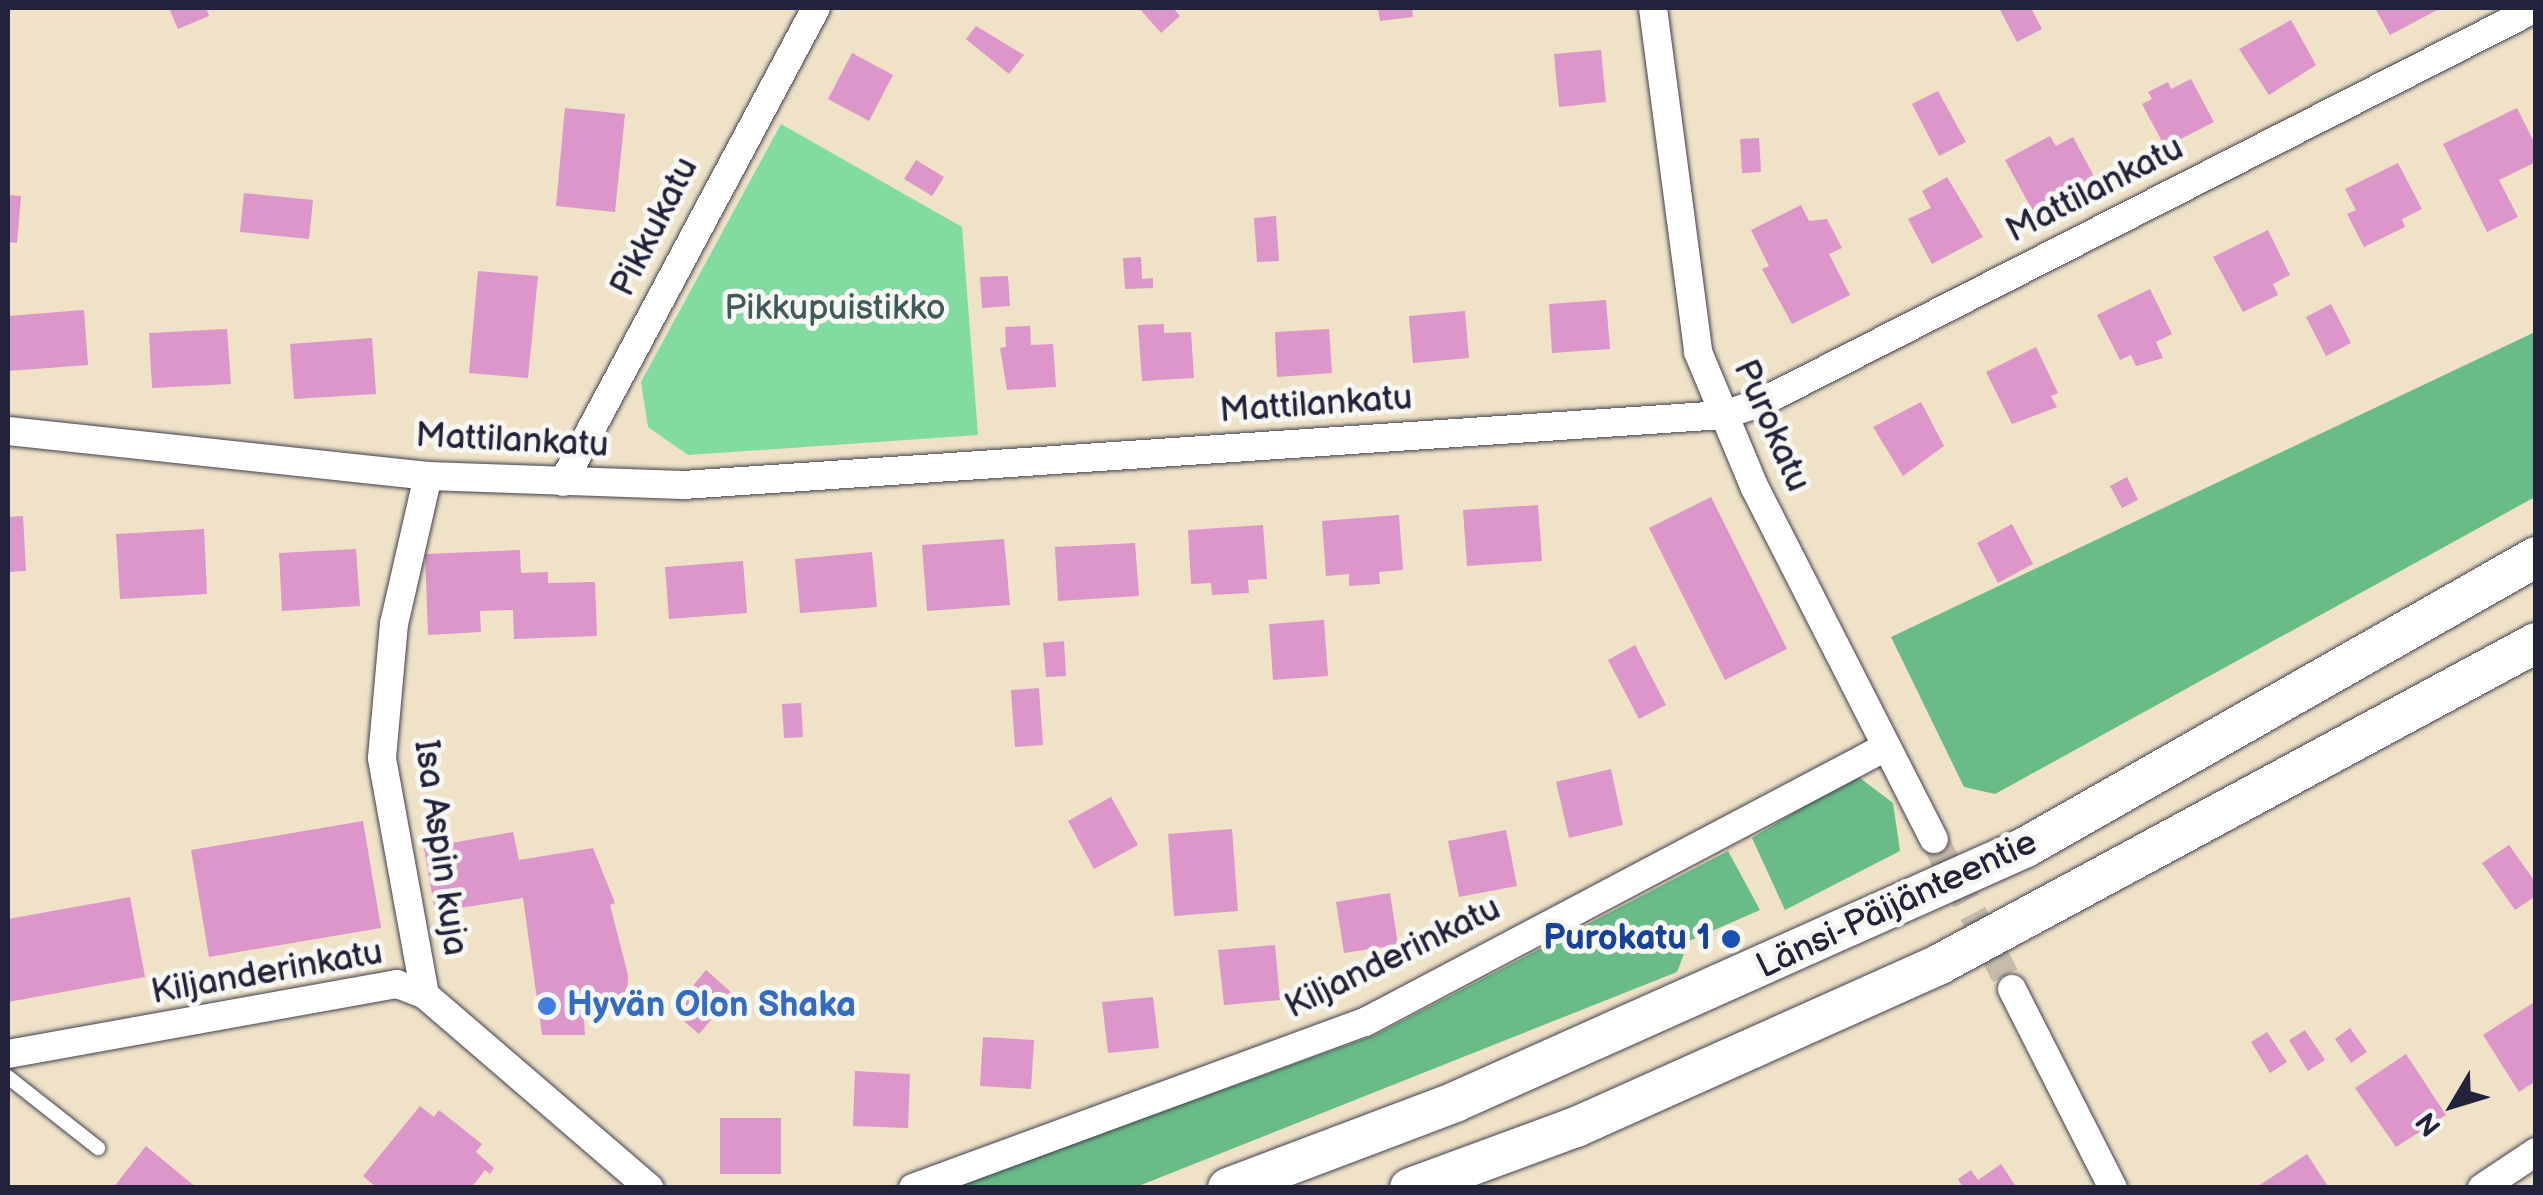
<!DOCTYPE html>
<meta charset="utf-8">
<style>
body{margin:0}
#map{position:relative;width:2543px;height:1195px;overflow:hidden;background:#efe2c7;font-family:"Balsamiq Sans",sans-serif}
div>[style]{position:absolute}
.green>*{inset:0;background:#82dca1}
.forest>*{inset:0;background:#69bc87}
.building>*{inset:0;background:#dc96ca}
.minor-tunnel>*{height:28px;margin-top:-14px;transform-origin:0;background:repeating-linear-gradient(90deg,#c6bcab 0 28px,transparent 0 42px)}
.roads{filter:drop-shadow(0 0 2px #413f50) drop-shadow(0 0 2px #413f50)}
.service>*{height:14px;margin:-7px;padding:0 7px;transform-origin:7px;border-radius:7px;background:#fff}
.minor>*{height:28px;margin:-14px;padding:0 14px;transform-origin:14px;border-radius:14px;background:#fff}
.secondary>*{height:40px;margin:-20px;padding:0 20px;transform-origin:20px;border-radius:20px;background:#fff}
.dots>*{width:28px;height:28px;translate:-50% -50%;box-sizing:border-box;border:5px solid #f6f6f2;border-radius:50%}
span{translate:-50% -50%;white-space:nowrap;text-align:center;line-height:1.15;-webkit-text-stroke:10px #f6f6f2;paint-order:stroke}
.street-label{font-size:35px;color:#22223b}
.park-label{font-size:35px;color:#3f5a5a}
.transit-label{font-size:35px;color:#164399;font-weight:700}
.right{translate:-100% -50%;text-align:right}
.shop-label{font-size:35px;color:#366cbe;font-weight:700}
.left{translate:0 -50%;text-align:left}
.frame{position:absolute;inset:0;border:10px solid #22223b;pointer-events:none}
.north{position:absolute;left:2403px;top:1055px;width:100px;height:100px;-webkit-text-stroke:8px #f6f6f2;paint-order:stroke;rotate:232deg;font-size:28px;font-weight:700;line-height:40px;text-align:center;color:#22223b}
.north::after{content:'';display:block;margin:auto;width:35px;height:45px;background:#22223b;clip-path:polygon(50% 0,100% 100%,50% 72%,0 100%)}
</style>
<div id="map">
<div class="green">
<i style="clip-path:polygon(781px 124px,962px 227px,978px 435px,688px 455px,648px 427px,641px 382px)"></i>
</div>
<div class="forest">
<i style="clip-path:polygon(2535px 332px,2535px 497px,1995px 794px,1964px 787px,1891px 637px)"></i>
<i style="clip-path:polygon(1856px 775px,1893px 803px,1900px 851px,1785px 910px,1752px 838px)"></i>
<i style="clip-path:polygon(1728px 851px,1760px 910px,1689px 941px,1677px 972px,1136px 1187px,948px 1188px,1375px 1035px)"></i>
</div>
<div class="building">
<i style="clip-path:polygon(169px 8px,206px 8px,209px 16px,178px 29px)"></i>
<i style="clip-path:polygon(1139px 8px,1173px 8px,1180px 16px,1161px 33px)"></i>
<i style="clip-path:polygon(1378px 8px,1412px 8px,1413px 17px,1380px 21px)"></i>
<i style="clip-path:polygon(1999px 8px,2031px 8px,2042px 29px,2017px 42px)"></i>
<i style="clip-path:polygon(2375px 8px,2441px 8px,2390px 35px)"></i>
<i style="clip-path:polygon(2291px 20px,2316px 65px,2269px 95px,2239px 49px)"></i>
<i style="clip-path:polygon(976px 26px,1024px 55px,1009px 74px,966px 39px)"></i>
<i style="clip-path:polygon(1601px 50px,1606px 102px,1559px 107px,1554px 54px)"></i>
<i style="clip-path:polygon(852px 53px,893px 75px,869px 121px,828px 99px)"></i>
<i style="clip-path:polygon(2191px 79px,2214px 122px,2165px 147px,2142px 104px,2152px 99px,2148px 92px,2168px 82px,2171px 89px)"></i>
<i style="clip-path:polygon(1938px 91px,1966px 142px,1939px 156px,1912px 104px)"></i>
<i style="clip-path:polygon(565px 108px,625px 114px,615px 212px,556px 206px)"></i>
<i style="clip-path:polygon(2517px 108px,2536px 146px,2536px 162px,2499px 180px,2518px 217px,2487px 232px,2443px 144px)"></i>
<i style="clip-path:polygon(2050px 136px,2056px 146px,2073px 137px,2097px 182px,2035px 215px,2005px 160px)"></i>
<i style="clip-path:polygon(1759px 138px,1761px 172px,1742px 173px,1740px 139px)"></i>
<i style="clip-path:polygon(916px 160px,944px 177px,932px 196px,904px 179px)"></i>
<i style="clip-path:polygon(2398px 163px,2422px 209px,2402px 219px,2405px 227px,2364px 247px,2347px 214px,2356px 210px,2345px 189px)"></i>
<i style="clip-path:polygon(1947px 177px,1983px 237px,1932px 264px,1908px 219px,1931px 208px,1922px 191px)"></i>
<i style="clip-path:polygon(244px 193px,313px 200px,309px 239px,240px 232px)"></i>
<i style="clip-path:polygon(8px 195px,21px 196px,17px 243px,8px 242px)"></i>
<i style="clip-path:polygon(1801px 205px,1809px 221px,1827px 219px,1842px 248px,1829px 254px,1850px 295px,1792px 324px,1762px 269px,1769px 266px,1751px 230px)"></i>
<i style="clip-path:polygon(1276px 216px,1279px 261px,1257px 262px,1254px 218px)"></i>
<i style="clip-path:polygon(2268px 230px,2290px 275px,2273px 284px,2278px 295px,2243px 312px,2213px 257px)"></i>
<i style="clip-path:polygon(1141px 257px,1142px 279px,1153px 278px,1153px 288px,1125px 289px,1123px 258px)"></i>
<i style="clip-path:polygon(478px 271px,538px 276px,528px 378px,469px 373px)"></i>
<i style="clip-path:polygon(1008px 276px,1010px 306px,982px 308px,980px 277px)"></i>
<i style="clip-path:polygon(2150px 289px,2172px 334px,2156px 342px,2163px 358px,2136px 366px,2131px 355px,2120px 360px,2097px 315px)"></i>
<i style="clip-path:polygon(1606px 300px,1610px 349px,1552px 353px,1549px 304px)"></i>
<i style="clip-path:polygon(2331px 304px,2351px 343px,2326px 356px,2306px 317px)"></i>
<i style="clip-path:polygon(84px 310px,88px 365px,8px 371px,8px 316px)"></i>
<i style="clip-path:polygon(1465px 311px,1469px 358px,1413px 363px,1409px 316px)"></i>
<i style="clip-path:polygon(1164px 324px,1164px 333px,1191px 332px,1194px 378px,1142px 381px,1138px 325px)"></i>
<i style="clip-path:polygon(1030px 326px,1031px 345px,1053px 344px,1056px 387px,1007px 390px,1000px 348px,1006px 347px,1005px 327px)"></i>
<i style="clip-path:polygon(227px 329px,231px 384px,152px 388px,149px 333px)"></i>
<i style="clip-path:polygon(1329px 329px,1332px 373px,1277px 377px,1275px 332px)"></i>
<i style="clip-path:polygon(372px 338px,376px 394px,294px 399px,290px 344px)"></i>
<i style="clip-path:polygon(2036px 347px,2058px 393px,2051px 396px,2057px 407px,2012px 424px,1986px 372px)"></i>
<i style="clip-path:polygon(1921px 402px,1944px 446px,1903px 476px,1873px 427px)"></i>
<i style="clip-path:polygon(2127px 477px,2138px 500px,2122px 508px,2110px 486px)"></i>
<i style="clip-path:polygon(1711px 497px,1787px 649px,1725px 680px,1649px 528px)"></i>
<i style="clip-path:polygon(1538px 505px,1542px 561px,1467px 566px,1463px 510px)"></i>
<i style="clip-path:polygon(1399px 515px,1403px 570px,1379px 572px,1380px 584px,1349px 586px,1349px 574px,1326px 576px,1322px 521px)"></i>
<i style="clip-path:polygon(23px 516px,26px 571px,8px 572px,8px 517px)"></i>
<i style="clip-path:polygon(2012px 524px,2033px 564px,1998px 583px,1977px 543px)"></i>
<i style="clip-path:polygon(1263px 525px,1267px 579px,1248px 580px,1249px 593px,1212px 595px,1211px 583px,1191px 584px,1188px 530px)"></i>
<i style="clip-path:polygon(204px 529px,207px 594px,120px 599px,116px 534px)"></i>
<i style="clip-path:polygon(1004px 539px,1010px 605px,927px 611px,922px 545px)"></i>
<i style="clip-path:polygon(1135px 543px,1139px 596px,1058px 601px,1055px 547px)"></i>
<i style="clip-path:polygon(356px 549px,360px 606px,282px 611px,279px 553px)"></i>
<i style="clip-path:polygon(520px 550px,521px 573px,548px 572px,548px 583px,595px 582px,597px 636px,514px 639px,513px 610px,480px 611px,481px 632px,428px 635px,425px 554px)"></i>
<i style="clip-path:polygon(872px 552px,877px 607px,800px 613px,795px 559px)"></i>
<i style="clip-path:polygon(743px 561px,747px 613px,669px 619px,665px 567px)"></i>
<i style="clip-path:polygon(1324px 620px,1328px 676px,1273px 680px,1269px 624px)"></i>
<i style="clip-path:polygon(1064px 641px,1066px 676px,1046px 677px,1043px 643px)"></i>
<i style="clip-path:polygon(1635px 645px,1666px 705px,1639px 719px,1608px 660px)"></i>
<i style="clip-path:polygon(1039px 688px,1043px 745px,1015px 747px,1011px 690px)"></i>
<i style="clip-path:polygon(801px 703px,803px 737px,784px 738px,782px 704px)"></i>
<i style="clip-path:polygon(1611px 769px,1623px 825px,1569px 838px,1556px 782px)"></i>
<i style="clip-path:polygon(1111px 797px,1138px 845px,1094px 869px,1068px 821px)"></i>
<i style="clip-path:polygon(363px 821px,381px 928px,209px 957px,191px 850px)"></i>
<i style="clip-path:polygon(1232px 829px,1238px 911px,1174px 916px,1168px 834px)"></i>
<i style="clip-path:polygon(1506px 830px,1517px 886px,1459px 897px,1448px 841px)"></i>
<i style="clip-path:polygon(513px 832px,519px 860px,593px 848px,615px 903px,610px 905px,628px 975px,627px 1002px,583px 1001px,585px 1035px,542px 1035px,523px 898px,435px 912px,424px 848px)"></i>
<i style="clip-path:polygon(2509px 845px,2536px 883px,2536px 896px,2515px 910px,2482px 863px)"></i>
<i style="clip-path:polygon(1390px 893px,1398px 945px,1344px 953px,1336px 902px)"></i>
<i style="clip-path:polygon(130px 897px,145px 977px,8px 1002px,8px 919px)"></i>
<i style="clip-path:polygon(1275px 945px,1280px 1000px,1224px 1005px,1218px 950px)"></i>
<i style="clip-path:polygon(706px 970px,733px 994px,699px 1034px,672px 1011px)"></i>
<i style="clip-path:polygon(1153px 997px,1159px 1048px,1108px 1053px,1102px 1002px)"></i>
<i style="clip-path:polygon(2536px 1001px,2536px 1081px,2519px 1092px,2483px 1035px)"></i>
<i style="clip-path:polygon(2350px 1028px,2367px 1052px,2351px 1063px,2335px 1039px)"></i>
<i style="clip-path:polygon(2305px 1030px,2325px 1060px,2308px 1071px,2289px 1040px)"></i>
<i style="clip-path:polygon(2267px 1032px,2287px 1062px,2270px 1073px,2251px 1042px)"></i>
<i style="clip-path:polygon(983px 1037px,1034px 1040px,1031px 1089px,980px 1086px)"></i>
<i style="clip-path:polygon(2406px 1054px,2446px 1115px,2396px 1147px,2355px 1088px)"></i>
<i style="clip-path:polygon(855px 1071px,910px 1074px,908px 1128px,853px 1126px)"></i>
<i style="clip-path:polygon(420px 1106px,434px 1117px,439px 1110px,482px 1144px,476px 1152px,494px 1168px,490px 1174px,485px 1170px,471px 1188px,377px 1188px,363px 1176px)"></i>
<i style="clip-path:polygon(720px 1118px,781px 1118px,781px 1174px,720px 1174px)"></i>
<i style="clip-path:polygon(146px 1146px,197px 1188px,113px 1188px)"></i>
<i style="clip-path:polygon(2307px 1154px,2329px 1188px,2255px 1188px)"></i>
<i style="clip-path:polygon(2001px 1164px,2017px 1188px,1963px 1188px,1958px 1179px,1971px 1170px,1978px 1180px)"></i>
</div>
<div class="minor-tunnel">
<i style="left:1934px;top:839px;width:169px;rotate:62.5deg"></i>
</div>
<div class="roads">
<div class="service">
<i style="left:8px;top:1077px;width:115px;rotate:38.3deg"></i>
</div>
<div class="minor">
<i style="left:1653px;top:8px;width:347px;rotate:82.5deg"></i>
<i style="left:1698px;top:352px;width:147px;rotate:67.3deg"></i>
<i style="left:1755px;top:488px;width:394px;rotate:63deg"></i>
<i style="left:8px;top:431px;width:422px;rotate:6.1deg"></i>
<i style="left:428px;top:476px;width:255px;rotate:2deg"></i>
<i style="left:683px;top:485px;width:1042px;rotate:-3.85deg"></i>
<i style="left:1723px;top:415px;width:39px;rotate:-18deg"></i>
<i style="left:1760px;top:403px;width:871px;rotate:-26.98deg"></i>
<i style="left:563px;top:482px;width:537px;rotate:-61.91deg"></i>
<i style="left:2012px;top:989px;width:223px;rotate:63.1deg"></i>
<i style="left:425px;top:995px;width:241px;rotate:-100.3deg"></i>
<i style="left:382px;top:758px;width:135px;rotate:-84.9deg"></i>
<i style="left:394px;top:624px;width:152px;rotate:-77.1deg"></i>
<i style="left:8px;top:1054px;width:395px;rotate:-10.2deg"></i>
<i style="left:397px;top:984px;width:30px;rotate:21deg"></i>
<i style="left:425px;top:995px;width:296px;rotate:40.7deg"></i>
<i style="left:913px;top:1188px;width:482px;rotate:-20.2deg"></i>
<i style="left:1365px;top:1022px;width:587px;rotate:-27.83deg"></i>
<i style="left:2482px;top:1188px;width:65px;rotate:-33.7deg"></i>
</div>
<div class="secondary">
<i style="left:1228px;top:1188px;width:243px;rotate:-20.7deg"></i>
<i style="left:1455px;top:1102px;width:625px;rotate:-24.06deg"></i>
<i style="left:2026px;top:847px;width:587px;rotate:-29.62deg"></i>
<i style="left:1410px;top:1188px;width:177px;rotate:-20.2deg"></i>
<i style="left:1576px;top:1127px;width:399px;rotate:-24.1deg"></i>
<i style="left:1940px;top:964px;width:677px;rotate:-28.31deg"></i>
</div>
</div>
<div class="dots">
<i style="left:1731px;top:939px;background:#1a4fb4"></i>
<i style="left:547px;top:1006px;background:#3f7fe0"></i>
</div>
<div class="street-label">
<span style="left:2095px;top:190px;rotate:-27deg">Mattilankatu</span>
<span style="left:655px;top:227px;rotate:-63deg">Pikkukatu</span>
<span style="left:1316px;top:405px;rotate:-4deg">Mattilankatu</span>
<span style="left:1771px;top:426px;rotate:66deg">Purokatu</span>
<span style="left:512px;top:441px;rotate:3deg">Mattilankatu</span>
<span style="left:440px;top:848px;rotate:82deg">Isa Aspin kuja</span>
<span style="left:1897px;top:905px;rotate:-25deg">Länsi-Päijänteentie</span>
<span style="left:1393px;top:958px;rotate:-26deg">Kiljanderinkatu</span>
<span style="left:267px;top:973px;rotate:-10deg">Kiljanderinkatu</span>
</div>
<div class="park-label">
<span style="left:835px;top:309px">Pikkupuistikko</span>
</div>
<div class="transit-label">
<span class="right" style="left:1711px;top:939px">Purokatu 1</span>
</div>
<div class="shop-label">
<span class="left" style="left:567px;top:1006px">Hyvän Olon Shaka</span>
</div>
<div class="frame"></div>
<div class="north">N</div>
</div>
